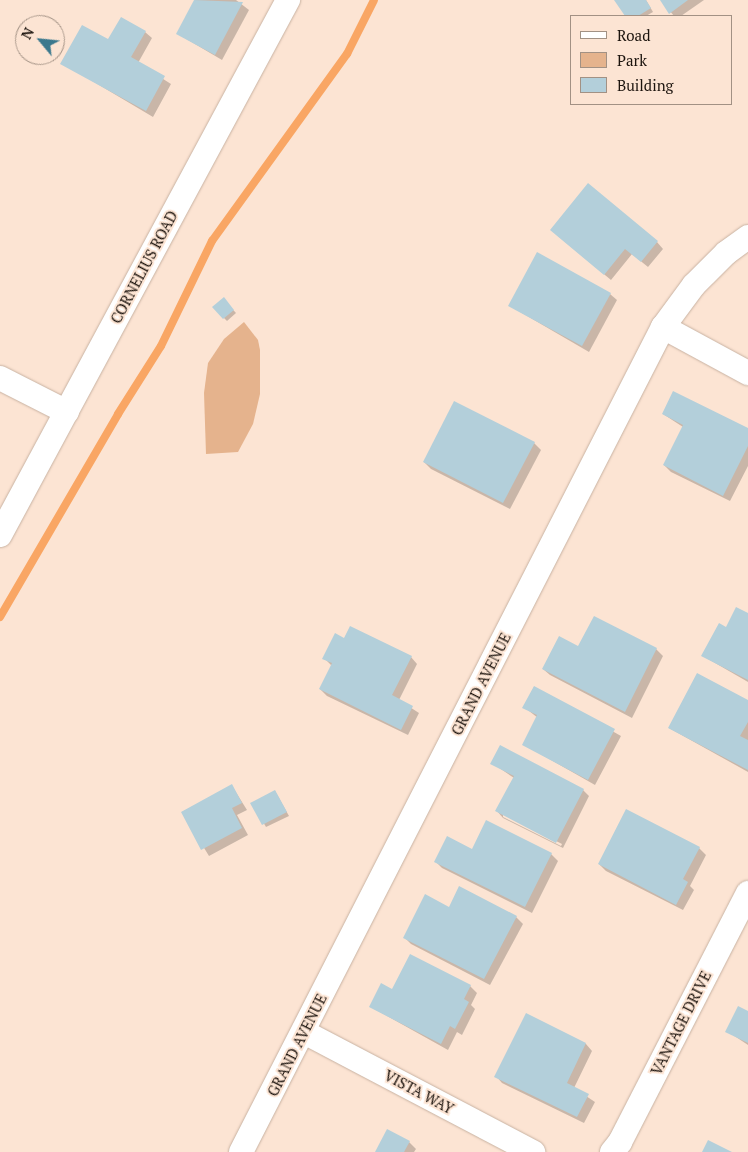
<!DOCTYPE html>
<style>
body{margin:0}
#map{position:relative;width:748px;height:1152px;overflow:hidden;background:#fce4d3;font-family:"PT Serif",serif}
div>[style]{position:absolute}
.green>*{inset:0;background:#e5b38d}
.shadow>*{inset:0;background:#0003}
.stream>*{height:8px;margin:-4px;padding:0 4px;transform-origin:4px;border-radius:4px;background:#f9a664}
.building>*{inset:0;background:#b3cfda}
.roads{filter:drop-shadow(0 0 1px #c8b2a2) drop-shadow(0 0 1px #c8b2a2)}
.street>*{height:24px;margin:-12px;padding:0 12px;transform-origin:12px;border-radius:12px;background:#fff}
span{translate:-50% -50%;white-space:nowrap;text-align:center;line-height:1.15;-webkit-text-stroke:4px #fce4d3;paint-order:stroke}
.street-label{font-size:15px;color:#1c140e}
.legend{position:absolute;left:570px;top:15px;width:162px;height:90px;box-sizing:border-box;background:#fce4d3;border:1px solid #a29184;margin:0;padding:6px 9px;list-style:none;font-size:15px;color:#1c140e}
.legend li{display:flex;align-items:center;gap:10px;height:25px}
.legend b{width:25px;border:1px solid #a29184}
.north{position:absolute;left:15px;top:15px;width:50px;height:50px;box-sizing:border-box;background:#fce4d3;border:1px solid #a29184;border-radius:50%;rotate:298deg;font-size:14px;font-weight:700;line-height:20px;text-align:center;color:#1c140e}
.north::after{content:'';display:block;margin:auto;width:18px;height:22px;background:#3a788d;clip-path:polygon(50% 0,100% 100%,50% 72%,0 100%)}
</style>
<div id="map">
<div class="green">
<i style="clip-path:polygon(244px 322px,258px 340px,260px 350px,260px 394px,253px 424px,238px 452px,206px 454px,204px 393px,208px 363px,224px 339px)"></i>
</div>
<div class="shadow">
<i style="clip-path:polygon(195px 0,236px 0,249px 10px,222px 60px,178px 34px)"></i>
<i style="clip-path:polygon(646px 0,653px 12px,646px 16px,626px 16px,616px 1px)"></i>
<i style="clip-path:polygon(661px 0,704px 0,681px 16px,674px 16px)"></i>
<i style="clip-path:polygon(145px 32px,152px 38px,138px 63px,171px 84px,153px 117px,62px 63px)"></i>
<i style="clip-path:polygon(558px 236px,657px 242px,663px 249px,648px 267px,632px 254px,611px 280px)"></i>
<i style="clip-path:polygon(610px 294px,617px 300px,589px 352px,510px 306px)"></i>
<i style="clip-path:polygon(226px 302px,236px 313px,227px 321px,224px 318px)"></i>
<i style="clip-path:polygon(663px 414px,748px 430px,748px 466px,730px 501px,671px 472px,664px 465px,683px 427px)"></i>
<i style="clip-path:polygon(534px 443px,541px 450px,510px 509px,431px 469px,424px 462px)"></i>
<i style="clip-path:polygon(748px 615px,748px 682px,703px 656px,726px 628px)"></i>
<i style="clip-path:polygon(594px 618px,656px 649px,663px 656px,632px 718px,550px 675px,543px 669px,579px 648px)"></i>
<i style="clip-path:polygon(411px 657px,417px 664px,399px 700px,419px 713px,408px 735px,327px 696px,320px 689px,332px 666px,324px 658px)"></i>
<i style="clip-path:polygon(534px 687px,621px 736px,595px 785px,523px 744px,538px 718px,524px 707px)"></i>
<i style="clip-path:polygon(748px 702px,748px 772px,669px 728px)"></i>
<i style="clip-path:polygon(evenodd,492px 763px,583px 790px,589px 796px,563px 848px,503px 818px,497px 811px,514px 778px,492px 763px,503px 814px,562px 844px,561px 846px,503px 817px,503px 814px)"></i>
<i style="clip-path:polygon(232px 786px,247px 810px,237px 815px,248px 835px,209px 856px,182px 812px)"></i>
<i style="clip-path:polygon(275px 791px,289px 816px,266px 827px,252px 803px)"></i>
<i style="clip-path:polygon(699px 848px,706px 855px,690px 886px,694px 890px,683px 910px,606px 871px,599px 864px)"></i>
<i style="clip-path:polygon(473px 850px,551px 854px,558px 861px,532px 913px,442px 868px,436px 862px)"></i>
<i style="clip-path:polygon(449px 908px,516px 917px,523px 924px,490px 985px,411px 944px,404px 937px)"></i>
<i style="clip-path:polygon(470px 986px,477px 993px,471px 1005px,475px 1009px,462px 1035px,457px 1032px,448px 1050px,371px 1007px,393px 991px)"></i>
<i style="clip-path:polygon(748px 1012px,748px 1045px,727px 1031px)"></i>
<i style="clip-path:polygon(526px 1015px,586px 1044px,592px 1051px,574px 1088px,595px 1102px,584px 1123px,502px 1083px,496px 1076px)"></i>
<i style="clip-path:polygon(409px 1142px,416px 1149px,414px 1152px,376px 1152px)"></i>
</div>
<div class="stream">
<i style="left:0;top:617px;width:235px;rotate:-59.8deg"></i>
<i style="left:118px;top:414px;width:80px;rotate:-57.7deg"></i>
<i style="left:161px;top:346px;width:117px;rotate:-64.1deg"></i>
<i style="left:212px;top:241px;width:231px;rotate:-54.2deg"></i>
<i style="left:347px;top:54px;width:60px;rotate:-63.4deg"></i>
</div>
<div class="building">
<i style="clip-path:polygon(194px 0,243px 2px,215px 55px,176px 34px)"></i>
<i style="clip-path:polygon(614px 0,646px 0,651px 8px,638px 16px,625px 16px)"></i>
<i style="clip-path:polygon(660px 0,688px 0,669px 14px)"></i>
<i style="clip-path:polygon(121px 17px,146px 31px,131px 57px,165px 76px,146px 111px,60px 64px,82px 25px,108px 39px)"></i>
<i style="clip-path:polygon(588px 183px,658px 241px,641px 262px,625px 249px,604px 275px,550px 230px)"></i>
<i style="clip-path:polygon(537px 252px,611px 293px,582px 346px,508px 306px)"></i>
<i style="clip-path:polygon(224px 297px,234px 310px,223px 319px,212px 307px)"></i>
<i style="clip-path:polygon(673px 391px,748px 428px,748px 446px,723px 496px,663px 465px,683px 425px,662px 414px)"></i>
<i style="clip-path:polygon(454px 401px,535px 442px,503px 503px,423px 462px)"></i>
<i style="clip-path:polygon(736px 607px,748px 613px,748px 680px,701px 656px,719px 623px,726px 627px)"></i>
<i style="clip-path:polygon(594px 616px,657px 648px,625px 712px,542px 669px,559px 636px,578px 646px)"></i>
<i style="clip-path:polygon(350px 626px,412px 656px,392px 695px,413px 706px,401px 730px,319px 689px,332px 663px,322px 659px,335px 633px,344px 638px)"></i>
<i style="clip-path:polygon(697px 673px,748px 700px,748px 722px,740px 736px,748px 740px,748px 770px,668px 728px)"></i>
<i style="clip-path:polygon(534px 686px,615px 729px,588px 780px,522px 745px,537px 715px,522px 708px)"></i>
<i style="clip-path:polygon(500px 745px,584px 789px,556px 843px,495px 811px,514px 776px,490px 764px)"></i>
<i style="clip-path:polygon(232px 784px,242px 803px,232px 808px,242px 828px,201px 850px,181px 812px)"></i>
<i style="clip-path:polygon(275px 790px,287px 812px,262px 825px,250px 803px)"></i>
<i style="clip-path:polygon(626px 809px,700px 847px,683px 879px,688px 882px,676px 905px,598px 864px)"></i>
<i style="clip-path:polygon(486px 820px,552px 853px,525px 907px,434px 862px,447px 836px,472px 849px)"></i>
<i style="clip-path:polygon(459px 886px,517px 916px,484px 979px,403px 938px,425px 894px,449px 907px)"></i>
<i style="clip-path:polygon(410px 954px,471px 985px,464px 999px,469px 1002px,455px 1029px,450px 1026px,441px 1044px,369px 1007px,381px 983px,392px 989px)"></i>
<i style="clip-path:polygon(738px 1006px,748px 1011px,748px 1043px,725px 1032px)"></i>
<i style="clip-path:polygon(526px 1013px,586px 1043px,567px 1083px,589px 1094px,577px 1117px,494px 1077px)"></i>
<i style="clip-path:polygon(387px 1129px,410px 1141px,404px 1152px,375px 1152px)"></i>
<i style="clip-path:polygon(708px 1140px,732px 1152px,702px 1152px)"></i>
</div>
<div class="roads">
<div class="street">
<i style="left:663px;top:327px;width:97px;rotate:28.4deg"></i>
<i style="left:0;top:378px;width:75px;rotate:26.9deg"></i>
<i style="left:0;top:535px;width:608px;rotate:-61.71deg"></i>
<i style="left:304px;top:1032px;width:259px;rotate:27.7deg"></i>
<i style="left:241px;top:1152px;width:927px;rotate:-62.91deg"></i>
<i style="left:663px;top:327px;width:52px;rotate:-53.6deg"></i>
<i style="left:694px;top:285px;width:45px;rotate:-45deg"></i>
<i style="left:726px;top:253px;width:27px;rotate:-36deg"></i>
<i style="left:612px;top:1152px;width:13px;rotate:-51deg"></i>
<i style="left:620px;top:1142px;width:280px;rotate:-62.8deg"></i>
</div>
</div>
<div class="street-label">
<span style="left:144px;top:267px;rotate:-62deg">CORNELIUS ROAD</span>
<span style="left:481px;top:684px;rotate:-63deg">GRAND AVENUE</span>
<span style="left:681px;top:1023px;rotate:-63deg">VANTAGE DRIVE</span>
<span style="left:297px;top:1045px;rotate:-63deg">GRAND AVENUE</span>
<span style="left:419px;top:1092px;rotate:28deg">VISTA WAY</span>
</div>
<ul class="legend">
<li><b style="height:6px;background:#fff"></b>Road</li>
<li><b style="height:14px;background:#e5b38d"></b>Park</li>
<li><b style="height:14px;background:#b3cfda"></b>Building</li>
</ul>
<div class="north">N</div>
</div>
